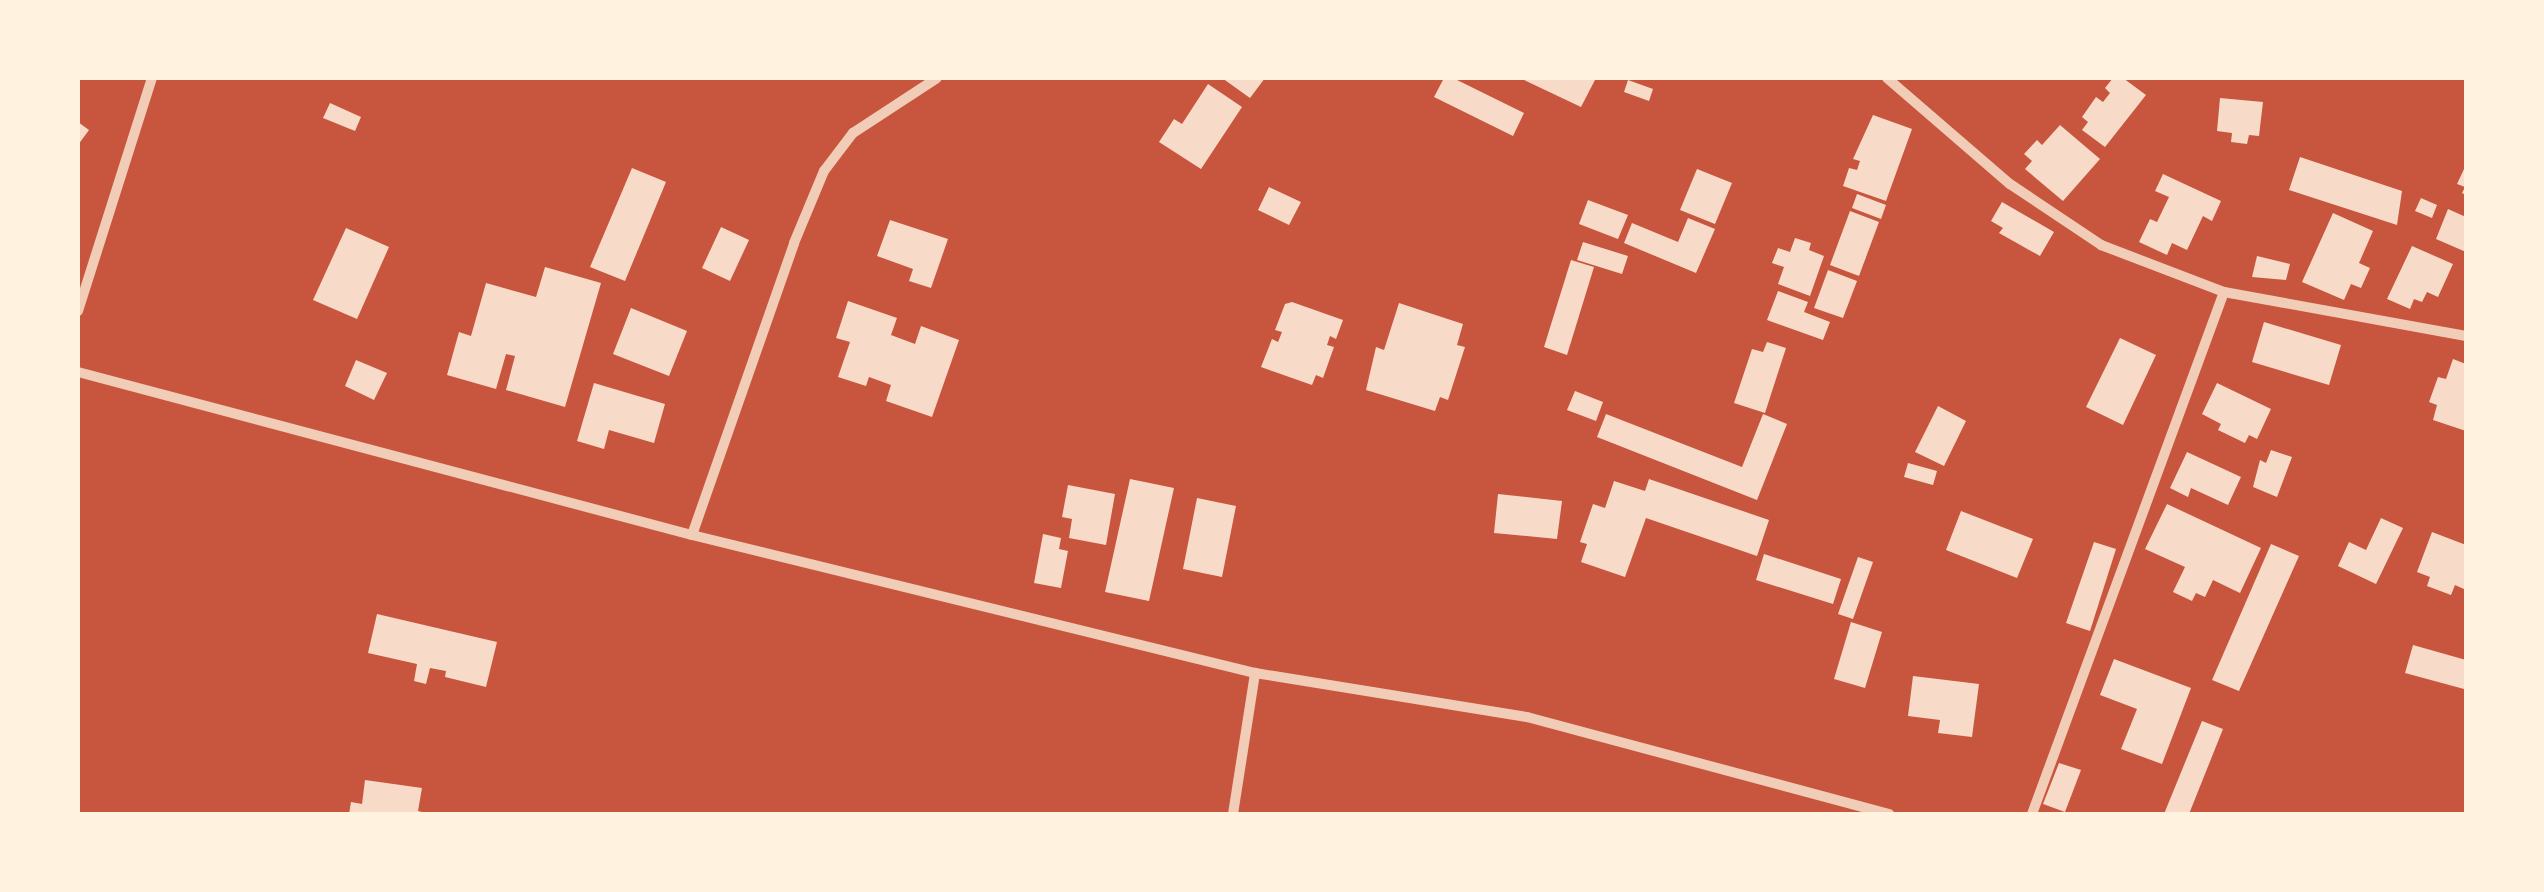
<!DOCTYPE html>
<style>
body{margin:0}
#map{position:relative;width:2544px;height:892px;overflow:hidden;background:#c8553d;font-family:"Space Grotesk",sans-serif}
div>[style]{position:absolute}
.building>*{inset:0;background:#f7dbc8}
.minor>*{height:10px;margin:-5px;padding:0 5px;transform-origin:5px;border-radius:5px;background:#f1ccb7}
span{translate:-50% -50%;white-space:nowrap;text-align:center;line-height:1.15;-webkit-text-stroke:9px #fff3e0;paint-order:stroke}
.frame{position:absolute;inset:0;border:80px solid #fff3e0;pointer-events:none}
</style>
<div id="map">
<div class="building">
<i style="clip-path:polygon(1222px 78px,1265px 78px,1250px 98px)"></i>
<i style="clip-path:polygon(1444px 78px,1453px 78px,1524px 113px,1513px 136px,1434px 97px)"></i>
<i style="clip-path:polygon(1520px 78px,1596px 78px,1581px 107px)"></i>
<i style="clip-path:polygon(2113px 78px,2123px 78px,2146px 95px,2105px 147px,2082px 130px,2088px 122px,2082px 117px,2096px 97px,2103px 102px,2110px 93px,2105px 88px)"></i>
<i style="clip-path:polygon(1628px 80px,1653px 89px,1649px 101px,1624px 92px)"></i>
<i style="clip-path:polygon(1208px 84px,1242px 107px,1201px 169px,1159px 142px,1174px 119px,1182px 124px)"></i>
<i style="clip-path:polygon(2220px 98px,2263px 102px,2259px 136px,2249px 135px,2247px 144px,2231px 142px,2232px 133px,2217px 131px)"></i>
<i style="clip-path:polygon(330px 103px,361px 117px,355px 131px,323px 118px)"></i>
<i style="clip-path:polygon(1873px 115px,1912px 129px,1886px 201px,1843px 186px,1849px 168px,1857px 170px,1860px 161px,1853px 159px)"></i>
<i style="clip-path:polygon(78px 122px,89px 130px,78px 145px)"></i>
<i style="clip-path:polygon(2060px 125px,2100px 159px,2063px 201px,2025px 169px,2032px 161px,2024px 154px,2037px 140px,2042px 145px)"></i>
<i style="clip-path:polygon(2300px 157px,2402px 191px,2397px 225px,2289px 190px)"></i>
<i style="clip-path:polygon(632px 168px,666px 182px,625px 281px,590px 267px)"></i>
<i style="clip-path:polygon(1697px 169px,1732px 183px,1715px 224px,1680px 210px)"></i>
<i style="clip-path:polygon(2464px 169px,2466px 170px,2466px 195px,2462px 193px,2465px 187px,2457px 184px)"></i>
<i style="clip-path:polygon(2163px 174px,2221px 201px,2212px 221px,2203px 216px,2187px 250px,2172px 243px,2167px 255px,2139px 242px,2150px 219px,2157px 222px,2169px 197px,2155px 191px)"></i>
<i style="clip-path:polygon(1269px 187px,1301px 202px,1289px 225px,1258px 210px)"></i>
<i style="clip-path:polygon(1857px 194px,1886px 205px,1881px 219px,1852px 208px)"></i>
<i style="clip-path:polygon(2421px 198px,2437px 205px,2432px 218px,2415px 211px)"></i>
<i style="clip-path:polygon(1588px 200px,1628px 215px,1618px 239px,1579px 224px)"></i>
<i style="clip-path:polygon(2002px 202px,2054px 232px,2040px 256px,1999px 233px,2003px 228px,1991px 221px)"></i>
<i style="clip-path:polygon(2448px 209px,2466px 217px,2466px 252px,2436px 239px)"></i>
<i style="clip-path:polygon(1850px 211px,1879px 222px,1859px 276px,1830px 265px)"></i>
<i style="clip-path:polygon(2333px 213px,2373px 231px,2359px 263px,2370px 268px,2361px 288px,2351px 284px,2344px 300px,2302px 282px)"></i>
<i style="clip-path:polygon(1688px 218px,1715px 229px,1696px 273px,1624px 243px,1632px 223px,1678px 242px)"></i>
<i style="clip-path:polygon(890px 220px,948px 239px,931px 288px,909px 281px,913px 269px,877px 256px)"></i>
<i style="clip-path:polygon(721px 227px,749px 240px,730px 281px,702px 268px)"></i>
<i style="clip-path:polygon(346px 228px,389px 247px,357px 319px,313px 300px)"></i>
<i style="clip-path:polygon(1795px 238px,1811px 243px,1809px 250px,1824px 256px,1810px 296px,1778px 284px,1784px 267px,1772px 263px,1778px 248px,1790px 252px)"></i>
<i style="clip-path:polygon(1583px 242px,1628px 256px,1622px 274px,1577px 260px)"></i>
<i style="clip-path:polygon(2412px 246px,2453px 264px,2438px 297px,2427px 292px,2422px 302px,2414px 299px,2410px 309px,2387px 299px)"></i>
<i style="clip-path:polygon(2257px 256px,2290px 264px,2286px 280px,2252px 277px)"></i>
<i style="clip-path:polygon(1571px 260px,1594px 267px,1567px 355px,1544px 347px)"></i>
<i style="clip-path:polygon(545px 267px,601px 283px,565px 407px,506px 390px,515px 356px,506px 354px,496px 389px,447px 375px,459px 332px,471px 336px,486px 283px,536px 297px)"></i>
<i style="clip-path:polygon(1828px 270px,1857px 281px,1843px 318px,1814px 308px)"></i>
<i style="clip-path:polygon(1778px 291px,1808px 302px,1804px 312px,1830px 322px,1823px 340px,1767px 320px)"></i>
<i style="clip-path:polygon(848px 301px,897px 318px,891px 335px,915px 344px,921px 326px,959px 340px,932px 417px,886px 401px,891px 385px,869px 377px,866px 386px,838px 377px,850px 342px,836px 338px)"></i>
<i style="clip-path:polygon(1292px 302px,1343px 320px,1336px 339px,1330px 336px,1327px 345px,1334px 347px,1323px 378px,1316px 375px,1312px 385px,1261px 367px,1272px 339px,1278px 342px,1282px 332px,1275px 330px,1285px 304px)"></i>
<i style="clip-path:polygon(1399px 303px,1463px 324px,1457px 345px,1465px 347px,1448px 400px,1440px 397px,1435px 411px,1366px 390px,1376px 347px,1384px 350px)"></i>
<i style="clip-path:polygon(631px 308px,687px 331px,669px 376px,613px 354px)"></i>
<i style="clip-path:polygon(2264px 322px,2341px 345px,2329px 385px,2252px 362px)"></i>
<i style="clip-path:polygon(2120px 338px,2156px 355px,2123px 425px,2086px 407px)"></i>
<i style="clip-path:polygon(1767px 342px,1786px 348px,1765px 413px,1734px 403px,1752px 349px,1763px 352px)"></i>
<i style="clip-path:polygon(2453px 359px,2466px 364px,2466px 431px,2433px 420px,2437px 405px,2429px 402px,2438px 377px,2446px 379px)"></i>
<i style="clip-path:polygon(356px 360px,387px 373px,374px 400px,345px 386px)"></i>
<i style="clip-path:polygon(594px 383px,665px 404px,654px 443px,609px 430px,604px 449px,577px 441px)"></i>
<i style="clip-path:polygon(2217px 383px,2271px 409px,2257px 439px,2249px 435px,2245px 443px,2218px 430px,2221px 424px,2202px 414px)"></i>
<i style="clip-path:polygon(1575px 391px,1603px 402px,1596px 421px,1567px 410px)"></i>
<i style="clip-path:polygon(1938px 406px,1966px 421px,1944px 466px,1915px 452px)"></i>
<i style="clip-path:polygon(1606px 414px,1742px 467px,1763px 414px,1787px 424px,1757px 500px,1597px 437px)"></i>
<i style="clip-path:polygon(2271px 450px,2292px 457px,2277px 497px,2253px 487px,2260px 460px,2266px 463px)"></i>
<i style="clip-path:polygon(2187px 452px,2241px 477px,2228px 505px,2191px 488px,2188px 497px,2170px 488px)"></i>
<i style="clip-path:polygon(1908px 463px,1937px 471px,1933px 485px,1904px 477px)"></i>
<i style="clip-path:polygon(1130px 479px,1174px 488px,1149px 601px,1105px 592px)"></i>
<i style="clip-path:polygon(1649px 479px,1769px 520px,1757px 556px,1646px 518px,1625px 577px,1581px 562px,1587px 544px,1580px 542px,1593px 504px,1605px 508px,1614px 481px,1645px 491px)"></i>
<i style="clip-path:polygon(1068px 485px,1115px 494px,1106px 545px,1069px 538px,1072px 519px,1062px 517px)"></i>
<i style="clip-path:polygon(1498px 494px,1562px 501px,1557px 539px,1494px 533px)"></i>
<i style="clip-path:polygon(1197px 498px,1236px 506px,1222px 577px,1183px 569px)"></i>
<i style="clip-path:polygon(2167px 504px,2261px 548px,2240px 593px,2213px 580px,2205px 597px,2196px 593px,2192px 601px,2173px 592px,2185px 567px,2145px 549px)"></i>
<i style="clip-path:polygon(1961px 511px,2033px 539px,2017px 578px,1946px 550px)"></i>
<i style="clip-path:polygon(2381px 518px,2403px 528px,2376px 584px,2338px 566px,2349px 542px,2366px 550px)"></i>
<i style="clip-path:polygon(2432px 532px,2466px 545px,2466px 590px,2455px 585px,2451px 595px,2427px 586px,2430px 577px,2417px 572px)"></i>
<i style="clip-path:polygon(1043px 534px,1061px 538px,1059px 549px,1068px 551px,1061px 588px,1034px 583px)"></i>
<i style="clip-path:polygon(2094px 542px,2116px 549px,2090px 631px,2066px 623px)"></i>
<i style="clip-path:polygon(2271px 544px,2299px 556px,2239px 691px,2212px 680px)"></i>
<i style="clip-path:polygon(1764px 554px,1841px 579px,1833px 604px,1756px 580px)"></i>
<i style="clip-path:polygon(1858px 557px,1873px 562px,1853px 619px,1838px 614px)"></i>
<i style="clip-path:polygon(377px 614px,497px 642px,486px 687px,445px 677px,446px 671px,430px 668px,426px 684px,414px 681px,417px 664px,368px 653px)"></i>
<i style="clip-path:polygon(1851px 622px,1882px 632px,1865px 688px,1834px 679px)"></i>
<i style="clip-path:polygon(2413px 645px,2466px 660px,2464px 689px,2405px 673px)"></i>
<i style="clip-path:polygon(2114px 659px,2191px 688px,2162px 764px,2121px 749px,2137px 709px,2100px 695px)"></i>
<i style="clip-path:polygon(1913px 676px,1979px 684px,1972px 737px,1938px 733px,1940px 720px,1908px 716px)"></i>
<i style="clip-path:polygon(2202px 721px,2223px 729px,2189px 814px,2164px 814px)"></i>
<i style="clip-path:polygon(2059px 763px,2081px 770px,2065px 812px,2043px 804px)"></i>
<i style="clip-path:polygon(365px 780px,422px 788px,418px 811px,430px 814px,349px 814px,351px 802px,362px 804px)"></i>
</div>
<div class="minor">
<i style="left:1887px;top:78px;width:162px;rotate:40.8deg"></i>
<i style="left:2010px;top:184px;width:110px;rotate:33.8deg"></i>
<i style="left:2101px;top:245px;width:132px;rotate:20.9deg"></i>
<i style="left:2224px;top:292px;width:246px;rotate:10.3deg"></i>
<i style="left:78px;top:311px;width:244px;rotate:-72.4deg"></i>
<i style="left:78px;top:372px;width:635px;rotate:14.87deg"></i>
<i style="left:692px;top:535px;width:580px;rotate:13.77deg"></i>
<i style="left:1255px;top:673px;width:276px;rotate:9.2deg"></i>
<i style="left:1527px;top:717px;width:375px;rotate:15deg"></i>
<i style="left:692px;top:535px;width:309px;rotate:-70.7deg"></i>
<i style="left:794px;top:243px;width:78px;rotate:-67.4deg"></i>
<i style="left:824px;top:171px;width:48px;rotate:-52.7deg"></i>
<i style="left:853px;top:133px;width:100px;rotate:-33.2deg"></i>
<i style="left:1233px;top:814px;width:143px;rotate:-81.1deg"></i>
<i style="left:2032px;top:814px;width:556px;rotate:-69.81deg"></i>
</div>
<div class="frame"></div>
</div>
